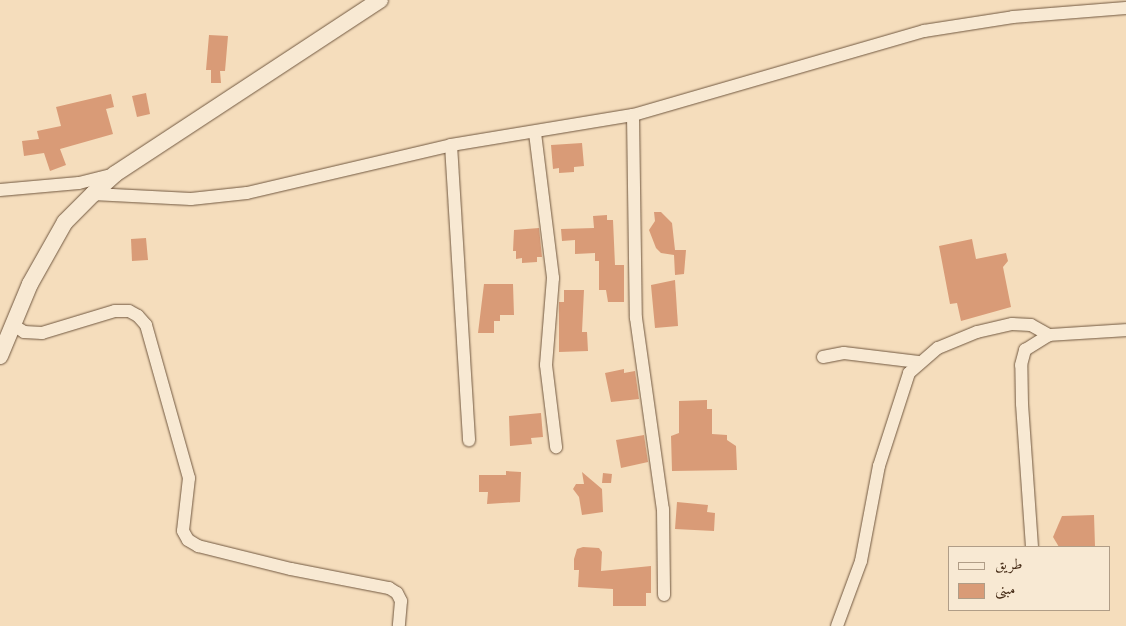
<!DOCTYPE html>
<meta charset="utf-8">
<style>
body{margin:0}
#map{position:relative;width:1126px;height:626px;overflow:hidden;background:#f5ddbc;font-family:"Libre Caslon Text",Amiri,serif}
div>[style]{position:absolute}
.building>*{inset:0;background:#d99b77}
.roads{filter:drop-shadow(0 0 1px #715840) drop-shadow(0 0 1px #715840)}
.minor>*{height:12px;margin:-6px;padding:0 6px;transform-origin:6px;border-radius:6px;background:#f8e9d3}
.tertiary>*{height:16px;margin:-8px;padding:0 8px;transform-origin:8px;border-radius:8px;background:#f8e9d3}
span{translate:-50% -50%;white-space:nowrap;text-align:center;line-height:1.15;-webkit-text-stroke:4px #f8e9d3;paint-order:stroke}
.legend{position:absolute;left:948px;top:546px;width:162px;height:65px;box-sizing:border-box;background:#f8e9d3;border:1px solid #b09d87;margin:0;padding:6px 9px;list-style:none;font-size:15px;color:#452b16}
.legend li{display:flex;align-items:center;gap:10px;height:25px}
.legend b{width:25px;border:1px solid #b09d87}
</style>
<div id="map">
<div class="building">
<i style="clip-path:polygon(209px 35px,228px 36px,225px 71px,220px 71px,221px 83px,211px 83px,211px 70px,206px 70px)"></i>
<i style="clip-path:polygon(146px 93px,150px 114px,137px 117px,132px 96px)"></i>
<i style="clip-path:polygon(111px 94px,114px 107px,106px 109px,113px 134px,60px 149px,66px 165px,50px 171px,44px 153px,24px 156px,22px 141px,39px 139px,37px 131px,61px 126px,56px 107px)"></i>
<i style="clip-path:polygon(582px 143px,584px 166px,574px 167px,574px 172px,559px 173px,559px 168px,553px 169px,551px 145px)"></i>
<i style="clip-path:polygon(654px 212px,661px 212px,672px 223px,675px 250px,686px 250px,684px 274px,675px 275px,674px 255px,661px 253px,656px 248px,649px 230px,655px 221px)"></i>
<i style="clip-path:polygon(607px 215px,607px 220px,613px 220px,615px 265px,624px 265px,624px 302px,608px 302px,606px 290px,599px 290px,599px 261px,595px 261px,595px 253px,575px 254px,575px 240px,562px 241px,561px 229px,594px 228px,593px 216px)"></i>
<i style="clip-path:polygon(539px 228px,542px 257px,537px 257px,537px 262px,522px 263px,522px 258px,516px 259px,516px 251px,513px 251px,514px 230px)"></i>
<i style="clip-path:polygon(146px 238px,148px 260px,132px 261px,131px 239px)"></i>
<i style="clip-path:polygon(972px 239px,976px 259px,1006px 253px,1008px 261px,1003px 267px,1011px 307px,961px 321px,957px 303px,950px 304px,939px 246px)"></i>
<i style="clip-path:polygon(675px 280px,678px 326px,655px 328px,651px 285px)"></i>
<i style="clip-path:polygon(484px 284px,513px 284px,514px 315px,500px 315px,500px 321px,494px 321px,494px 333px,478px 333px)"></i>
<i style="clip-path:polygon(564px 290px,584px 290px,582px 332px,587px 332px,588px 351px,559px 352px,559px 302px,564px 302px)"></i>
<i style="clip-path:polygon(624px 369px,624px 373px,635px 371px,639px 399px,611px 402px,605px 373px)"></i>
<i style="clip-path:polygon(707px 400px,707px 409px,712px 409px,712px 434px,727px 435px,727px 440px,736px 446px,737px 470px,672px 471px,671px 436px,679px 433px,679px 401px)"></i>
<i style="clip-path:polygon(541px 413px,543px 437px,531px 438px,532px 444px,510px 446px,509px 416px)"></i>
<i style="clip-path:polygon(644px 435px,648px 462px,621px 468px,616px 440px)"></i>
<i style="clip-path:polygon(506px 471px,521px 472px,520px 502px,487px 504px,488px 492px,479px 492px,479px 475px,506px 475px)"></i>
<i style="clip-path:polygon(582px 472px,602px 489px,603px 512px,582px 515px,579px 497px,573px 489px,576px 484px,584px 484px)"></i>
<i style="clip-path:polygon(603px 473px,612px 474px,611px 483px,602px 483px)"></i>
<i style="clip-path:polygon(677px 502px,708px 505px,707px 512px,715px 513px,714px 531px,675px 529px)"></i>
<i style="clip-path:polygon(1094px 515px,1095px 547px,1059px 547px,1053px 537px,1062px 516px)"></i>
<i style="clip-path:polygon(583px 547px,599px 548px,602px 552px,601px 571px,651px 566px,651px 593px,646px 593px,646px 606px,613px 606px,613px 589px,578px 587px,579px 570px,574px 570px,574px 559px,577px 549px)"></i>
</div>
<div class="roads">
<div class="minor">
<i style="left:633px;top:115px;width:203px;rotate:89.2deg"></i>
<i style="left:636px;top:318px;width:193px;rotate:82deg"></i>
<i style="left:663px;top:509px;width:86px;rotate:89.3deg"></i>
<i style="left:535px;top:133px;width:146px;rotate:82.9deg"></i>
<i style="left:553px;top:278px;width:87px;rotate:94.6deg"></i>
<i style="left:546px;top:365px;width:83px;rotate:83deg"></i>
<i style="left:451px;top:145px;width:296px;rotate:86.5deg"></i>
<i style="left:0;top:190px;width:79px;rotate:-5.1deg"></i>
<i style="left:79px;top:183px;width:37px;rotate:-14deg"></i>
<i style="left:93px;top:194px;width:98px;rotate:2.9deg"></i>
<i style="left:191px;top:199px;width:56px;rotate:-6.1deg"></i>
<i style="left:247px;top:193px;width:210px;rotate:-13.2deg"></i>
<i style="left:451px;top:145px;width:184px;rotate:-9.4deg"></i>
<i style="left:633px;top:115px;width:303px;rotate:-16.1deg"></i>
<i style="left:924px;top:31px;width:90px;rotate:-8.9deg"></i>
<i style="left:1013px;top:17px;width:113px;rotate:-4.6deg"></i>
<i style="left:13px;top:325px;width:13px;rotate:32deg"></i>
<i style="left:24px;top:332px;width:18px;rotate:3deg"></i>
<i style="left:42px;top:333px;width:76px;rotate:-16.8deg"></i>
<i style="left:115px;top:311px;width:14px"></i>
<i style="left:129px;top:311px;width:10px;rotate:29deg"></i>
<i style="left:138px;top:316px;width:12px;rotate:48deg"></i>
<i style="left:146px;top:325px;width:159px;rotate:74.3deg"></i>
<i style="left:189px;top:478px;width:53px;rotate:96.5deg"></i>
<i style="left:183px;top:531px;width:10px;rotate:61deg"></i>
<i style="left:188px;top:540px;width:12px;rotate:31deg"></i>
<i style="left:198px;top:546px;width:96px;rotate:13.9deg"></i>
<i style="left:291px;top:569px;width:100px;rotate:11deg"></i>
<i style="left:389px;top:588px;width:9px;rotate:32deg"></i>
<i style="left:397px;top:593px;width:9px;rotate:63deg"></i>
<i style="left:401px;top:601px;width:25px;rotate:95deg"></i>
<i style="left:823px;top:357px;width:21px;rotate:-11deg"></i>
<i style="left:844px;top:353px;width:75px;rotate:6.9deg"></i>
<i style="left:1032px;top:547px;width:143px;rotate:-94deg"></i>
<i style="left:1022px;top:404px;width:39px;rotate:-91deg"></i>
<i style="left:1021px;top:365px;width:16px;rotate:-75deg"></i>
<i style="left:1025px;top:350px;width:28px;rotate:-32deg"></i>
<i style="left:1049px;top:335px;width:77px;rotate:-3.7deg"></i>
<i style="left:837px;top:626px;width:69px;rotate:-69.7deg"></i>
<i style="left:861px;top:561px;width:97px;rotate:-79.3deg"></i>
<i style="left:879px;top:466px;width:98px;rotate:-72.1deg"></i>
<i style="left:909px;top:373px;width:38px;rotate:-41deg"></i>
<i style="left:938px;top:348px;width:42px;rotate:-22.3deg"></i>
<i style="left:977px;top:332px;width:36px;rotate:-13deg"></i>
<i style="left:1012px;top:324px;width:19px;rotate:3deg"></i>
<i style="left:1031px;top:325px;width:21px;rotate:29deg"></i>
</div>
<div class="tertiary">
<i style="left:0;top:356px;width:78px;rotate:-67.4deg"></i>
<i style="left:30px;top:284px;width:71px;rotate:-60.6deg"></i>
<i style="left:65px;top:222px;width:40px;rotate:-45deg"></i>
<i style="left:93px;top:194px;width:30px;rotate:-42deg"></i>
<i style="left:115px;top:174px;width:317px;rotate:-33.3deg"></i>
</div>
</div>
<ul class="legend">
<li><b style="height:6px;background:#f8e9d3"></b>طريق</li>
<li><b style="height:14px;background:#d99b77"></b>مبنى</li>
</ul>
</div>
